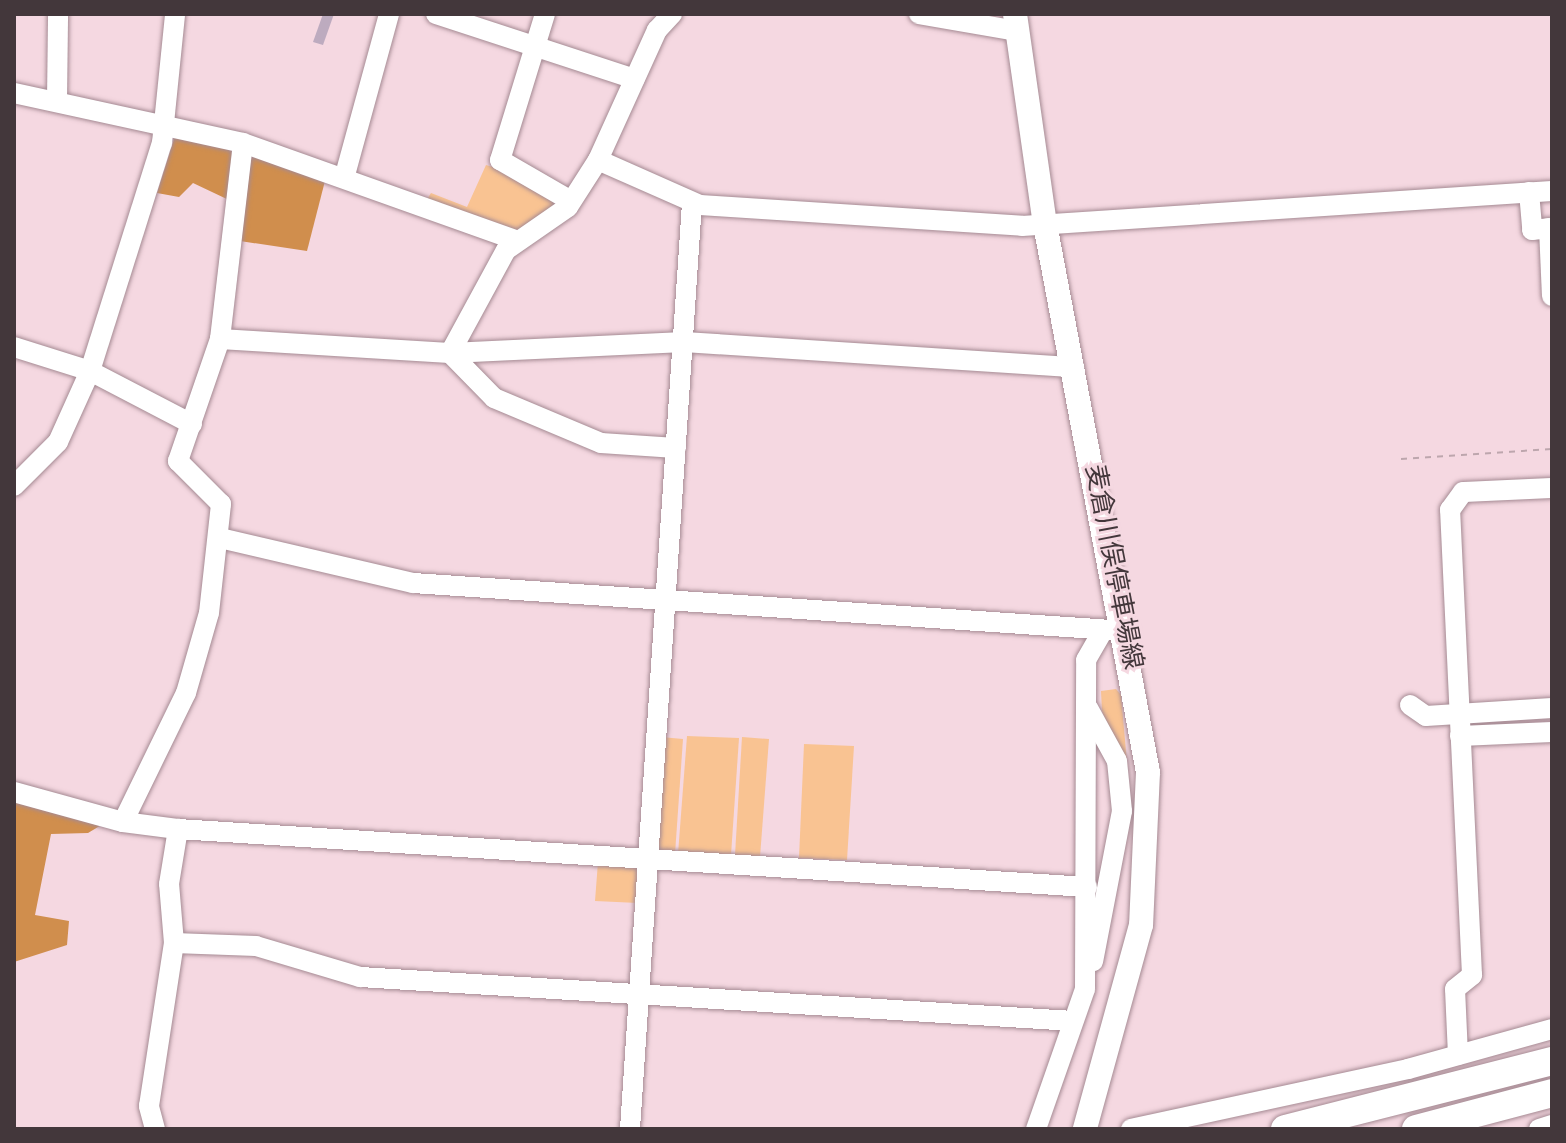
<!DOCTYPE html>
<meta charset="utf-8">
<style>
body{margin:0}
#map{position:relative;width:1566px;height:1143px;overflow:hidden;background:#f5d8e1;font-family:Montserrat,"Noto Sans JP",sans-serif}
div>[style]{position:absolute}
.green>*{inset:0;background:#f9c392}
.forest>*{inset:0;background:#d08e4d}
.building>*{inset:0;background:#bdabbf}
.path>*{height:2px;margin-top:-1px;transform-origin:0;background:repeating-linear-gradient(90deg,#bda6ad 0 6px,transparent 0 12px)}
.roads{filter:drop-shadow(0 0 2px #a58a93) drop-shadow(0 0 2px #a58a93)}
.minor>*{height:20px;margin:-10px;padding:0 10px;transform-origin:10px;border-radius:10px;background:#fff}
.major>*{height:24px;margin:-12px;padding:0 12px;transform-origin:12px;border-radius:12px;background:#fff}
.highway>*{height:28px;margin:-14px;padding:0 14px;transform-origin:14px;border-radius:14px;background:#fff}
span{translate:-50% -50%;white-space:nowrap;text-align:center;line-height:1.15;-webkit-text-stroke:6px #f5d8e1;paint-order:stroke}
.street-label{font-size:26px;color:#43373b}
.frame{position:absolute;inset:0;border:16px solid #43373b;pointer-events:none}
</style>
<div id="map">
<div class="green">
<i style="clip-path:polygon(486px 165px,503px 170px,560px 203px,512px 234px,426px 201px,431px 193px,467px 207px)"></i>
<i style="clip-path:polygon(1116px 689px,1121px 695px,1128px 774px,1102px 711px,1101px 691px)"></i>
<i style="clip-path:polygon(687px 736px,739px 738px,731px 855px,678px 854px)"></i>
<i style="clip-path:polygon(661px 737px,683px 739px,675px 854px,657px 854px)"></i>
<i style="clip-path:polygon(742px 737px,769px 739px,760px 857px,735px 855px)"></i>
<i style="clip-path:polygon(804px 744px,854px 746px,847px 860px,799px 858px)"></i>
<i style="clip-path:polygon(598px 862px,641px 869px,638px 903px,595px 901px)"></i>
</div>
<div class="forest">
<i style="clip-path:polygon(175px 136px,236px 151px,231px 201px,193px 183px,179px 197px,157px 193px)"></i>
<i style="clip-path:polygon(255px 154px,326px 177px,307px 251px,240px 241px,248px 158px)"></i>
<i style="clip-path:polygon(14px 800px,103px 824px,88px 833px,51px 834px,35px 915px,69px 921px,67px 945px,14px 962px)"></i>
</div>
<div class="building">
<i style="clip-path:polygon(323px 14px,334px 14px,323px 45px,313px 42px)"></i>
</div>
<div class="path">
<i style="left:1401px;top:459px;width:151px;rotate:-3.8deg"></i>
</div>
<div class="roads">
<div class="minor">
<i style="left:436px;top:14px;width:209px;rotate:18.1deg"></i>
<i style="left:545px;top:14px;width:153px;rotate:107.1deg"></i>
<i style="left:500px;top:160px;width:82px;rotate:30deg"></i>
<i style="left:672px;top:14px;width:22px;rotate:133deg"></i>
<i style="left:657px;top:30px;width:143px;rotate:114.4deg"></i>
<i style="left:598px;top:160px;width:56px;rotate:122.6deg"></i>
<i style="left:568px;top:207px;width:75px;rotate:145.3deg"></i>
<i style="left:506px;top:250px;width:117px;rotate:118.5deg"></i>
<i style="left:450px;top:353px;width:63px;rotate:45.6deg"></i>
<i style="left:494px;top:398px;width:116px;rotate:22.8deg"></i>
<i style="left:601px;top:443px;width:75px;rotate:3.8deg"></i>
<i style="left:919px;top:14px;width:99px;rotate:9.8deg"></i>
<i style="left:14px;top:93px;width:234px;rotate:12.3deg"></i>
<i style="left:243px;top:143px;width:290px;rotate:19.6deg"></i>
<i style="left:57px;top:101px;width:87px;rotate:-89.3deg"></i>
<i style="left:598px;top:160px;width:111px;rotate:23.8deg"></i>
<i style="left:700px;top:205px;width:323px;rotate:3.7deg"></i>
<i style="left:1022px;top:226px;width:531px;rotate:-3.78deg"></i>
<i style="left:345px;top:175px;width:167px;rotate:-74.7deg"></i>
<i style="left:1529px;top:192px;width:38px;rotate:85deg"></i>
<i style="left:1532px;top:230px;width:20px;rotate:-6deg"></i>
<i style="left:1549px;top:228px;width:68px;rotate:87.5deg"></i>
<i style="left:220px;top:339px;width:230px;rotate:3.5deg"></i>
<i style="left:450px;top:353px;width:234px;rotate:-2.7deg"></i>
<i style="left:684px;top:342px;width:391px;rotate:3.7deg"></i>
<i style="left:14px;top:347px;width:80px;rotate:17.5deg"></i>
<i style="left:90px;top:371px;width:115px;rotate:27.5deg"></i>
<i style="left:14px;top:486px;width:62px;rotate:-45deg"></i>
<i style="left:58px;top:442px;width:78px;rotate:-65.7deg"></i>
<i style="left:90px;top:371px;width:239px;rotate:-72.5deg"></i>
<i style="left:162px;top:143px;width:130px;rotate:-84.2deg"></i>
<i style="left:220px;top:538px;width:198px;rotate:13.1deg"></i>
<i style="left:413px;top:583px;width:715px;rotate:3.85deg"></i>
<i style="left:1410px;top:705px;width:19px;rotate:35deg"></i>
<i style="left:1426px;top:716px;width:126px;rotate:-3.6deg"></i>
<i style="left:1088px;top:708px;width:60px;rotate:61.3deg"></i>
<i style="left:1117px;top:761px;width:50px;rotate:84.3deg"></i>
<i style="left:1122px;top:811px;width:153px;rotate:100.9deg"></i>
<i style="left:1460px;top:736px;width:92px;rotate:-2.5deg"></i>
<i style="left:14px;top:792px;width:113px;rotate:15.4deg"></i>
<i style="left:123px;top:822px;width:55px;rotate:7.3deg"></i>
<i style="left:178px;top:829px;width:911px;rotate:3.65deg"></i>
<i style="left:123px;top:822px;width:144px;rotate:-64deg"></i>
<i style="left:186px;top:693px;width:83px;rotate:-74deg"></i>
<i style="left:209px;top:613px;width:110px;rotate:-83.7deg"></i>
<i style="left:221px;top:504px;width:61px;rotate:-135deg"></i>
<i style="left:178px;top:461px;width:129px;rotate:-71deg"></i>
<i style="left:220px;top:339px;width:197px;rotate:-83.3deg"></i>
<i style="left:174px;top:943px;width:82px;rotate:2.1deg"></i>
<i style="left:256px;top:946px;width:109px;rotate:16.6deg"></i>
<i style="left:360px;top:977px;width:714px;rotate:3.53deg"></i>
<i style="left:1458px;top:1055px;width:66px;rotate:-92.6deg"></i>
<i style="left:1455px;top:989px;width:22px;rotate:-39deg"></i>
<i style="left:1472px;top:975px;width:466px;rotate:-92.7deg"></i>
<i style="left:1450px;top:510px;width:22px;rotate:-54deg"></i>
<i style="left:1463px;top:492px;width:89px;rotate:-2.6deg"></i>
<i style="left:155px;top:1129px;width:24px;rotate:-105deg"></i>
<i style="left:149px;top:1106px;width:165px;rotate:-81.3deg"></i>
<i style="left:174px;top:943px;width:59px;rotate:-94.8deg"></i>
<i style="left:169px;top:884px;width:56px;rotate:-80.7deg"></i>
<i style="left:630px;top:1129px;width:928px;rotate:-86.17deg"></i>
<i style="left:1036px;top:1129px;width:148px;rotate:-70.7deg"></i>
<i style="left:1085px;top:989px;width:329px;rotate:-89.8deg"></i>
<i style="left:1086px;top:660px;width:34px;rotate:-60deg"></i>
<i style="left:1131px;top:1129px;width:283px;rotate:-12.2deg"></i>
<i style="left:1408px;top:1069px;width:149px;rotate:-15.5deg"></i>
<i style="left:1539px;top:1129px;width:14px;rotate:-17deg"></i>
</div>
<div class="major">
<i style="left:1015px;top:14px;width:212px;rotate:81.9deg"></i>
<i style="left:1045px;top:224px;width:558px;rotate:79.36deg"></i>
<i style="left:1148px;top:772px;width:153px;rotate:92.6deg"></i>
<i style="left:1141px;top:925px;width:212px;rotate:105.4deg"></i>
</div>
<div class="highway">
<i style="left:1285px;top:1129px;width:276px;rotate:-14.3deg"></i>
<i style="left:1416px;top:1129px;width:141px;rotate:-14.8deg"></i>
</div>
</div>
<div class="street-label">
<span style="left:1114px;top:567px;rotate:79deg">麦倉川俣停車場線</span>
</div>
<div class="frame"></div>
</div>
